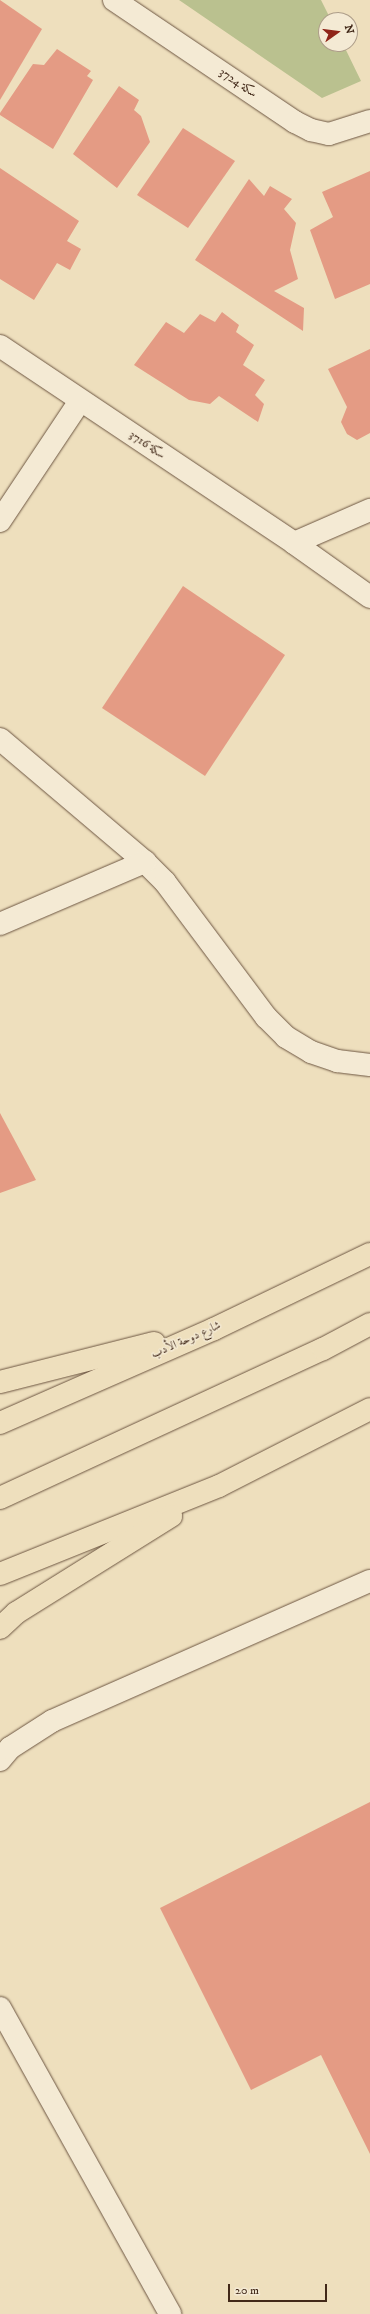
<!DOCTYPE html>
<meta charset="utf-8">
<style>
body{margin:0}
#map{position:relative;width:370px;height:2314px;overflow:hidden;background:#eedfbd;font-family:"IM FELL DW Pica",Amiri,serif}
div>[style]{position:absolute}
.green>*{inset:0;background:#bac18f}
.building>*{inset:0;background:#e49b84}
.roads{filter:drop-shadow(0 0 1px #6d5642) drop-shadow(0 0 1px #6d5642)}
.minor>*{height:22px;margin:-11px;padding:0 11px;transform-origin:11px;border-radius:11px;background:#f4ead4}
.major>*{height:22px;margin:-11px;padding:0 11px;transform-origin:11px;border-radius:11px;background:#eedfbd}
span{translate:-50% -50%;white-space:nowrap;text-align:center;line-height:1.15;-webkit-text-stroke:3px #f4ead4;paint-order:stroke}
.street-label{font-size:12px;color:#422919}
.north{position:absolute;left:318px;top:12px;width:40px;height:40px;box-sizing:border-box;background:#f4ead4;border:1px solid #ad9d89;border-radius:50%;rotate:76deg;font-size:11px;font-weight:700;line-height:16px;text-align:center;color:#422919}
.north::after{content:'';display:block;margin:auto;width:14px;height:18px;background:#8f2418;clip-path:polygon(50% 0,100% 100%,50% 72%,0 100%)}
.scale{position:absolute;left:228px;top:2284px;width:99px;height:18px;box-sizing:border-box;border:2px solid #422919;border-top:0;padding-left:5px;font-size:12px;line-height:14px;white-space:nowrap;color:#422919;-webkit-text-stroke:3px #f4ead4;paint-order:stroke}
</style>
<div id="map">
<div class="green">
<i style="clip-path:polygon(179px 0,321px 0,331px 20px,326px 20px,326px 44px,343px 44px,361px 81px,322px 98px)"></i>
</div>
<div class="building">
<i style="clip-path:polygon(0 0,42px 29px,0 100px)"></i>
<i style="clip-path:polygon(57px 49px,91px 71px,87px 76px,93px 80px,53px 149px,0 115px,0 113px,33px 64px,44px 65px)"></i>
<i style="clip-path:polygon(119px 86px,139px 100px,134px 110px,141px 116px,150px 142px,117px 188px,73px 154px)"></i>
<i style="clip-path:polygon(183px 128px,235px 161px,188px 228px,137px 195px)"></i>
<i style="clip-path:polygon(0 168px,79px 221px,67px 241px,81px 249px,70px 270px,57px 263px,34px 300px,0 279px)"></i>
<i style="clip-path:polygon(370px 171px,370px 284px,335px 299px,310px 230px,333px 217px,322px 192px)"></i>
<i style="clip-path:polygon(249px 179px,264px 196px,270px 186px,292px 199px,284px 209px,296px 223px,290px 250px,298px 279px,274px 291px,304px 308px,303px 331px,195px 260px)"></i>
<i style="clip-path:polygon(222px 312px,239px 325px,236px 332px,254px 345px,243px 365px,265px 380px,255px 395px,264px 404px,258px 422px,219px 396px,210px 404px,189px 400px,134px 365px,166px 322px,184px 333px,200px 314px,215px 322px)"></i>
<i style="clip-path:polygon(370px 349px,370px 433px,357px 440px,347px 434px,341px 422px,347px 407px,328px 369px)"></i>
<i style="clip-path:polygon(183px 586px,285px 655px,205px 776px,102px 708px)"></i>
<i style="clip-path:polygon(0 1113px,36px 1180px,0 1193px)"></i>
<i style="clip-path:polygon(370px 1802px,370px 2154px,321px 2055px,251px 2090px,160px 1908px)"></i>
</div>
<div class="roads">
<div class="minor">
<i style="left:114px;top:0;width:218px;rotate:34deg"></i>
<i style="left:295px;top:122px;width:18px;rotate:27deg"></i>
<i style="left:311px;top:130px;width:18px;rotate:13deg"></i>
<i style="left:329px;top:134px;width:43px;rotate:-17.6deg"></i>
<i style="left:0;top:346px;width:354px;rotate:33.8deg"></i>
<i style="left:294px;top:543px;width:93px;rotate:35.4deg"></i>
<i style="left:0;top:521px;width:144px;rotate:-56.3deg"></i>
<i style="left:294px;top:543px;width:83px;rotate:-23.5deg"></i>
<i style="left:0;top:739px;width:190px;rotate:40.3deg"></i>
<i style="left:145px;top:862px;width:28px;rotate:45deg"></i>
<i style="left:165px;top:882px;width:169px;rotate:53.2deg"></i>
<i style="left:266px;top:1017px;width:28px;rotate:45deg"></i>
<i style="left:286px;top:1037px;width:29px;rotate:31deg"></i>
<i style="left:311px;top:1052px;width:28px;rotate:19deg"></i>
<i style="left:337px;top:1061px;width:33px;rotate:7deg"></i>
<i style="left:0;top:924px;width:158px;rotate:-23.2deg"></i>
<i style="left:0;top:1760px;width:16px;rotate:-50deg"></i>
<i style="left:10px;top:1748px;width:50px;rotate:-32.7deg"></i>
<i style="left:52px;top:1721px;width:347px;rotate:-23.8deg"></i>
<i style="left:0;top:2008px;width:350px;rotate:60.9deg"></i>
</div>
<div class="major">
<i style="left:0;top:1382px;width:159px;rotate:-14.2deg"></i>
<i style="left:0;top:1423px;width:234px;rotate:-23.7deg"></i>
<i style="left:214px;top:1329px;width:173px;rotate:-25.7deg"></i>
<i style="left:0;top:1498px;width:356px;rotate:-24.8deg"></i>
<i style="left:323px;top:1349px;width:53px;rotate:-28deg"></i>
<i style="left:0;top:1574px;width:236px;rotate:-21.9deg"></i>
<i style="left:219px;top:1486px;width:169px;rotate:-27deg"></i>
<i style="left:0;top:1628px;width:22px;rotate:-43deg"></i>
<i style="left:16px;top:1613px;width:183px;rotate:-32deg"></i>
</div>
</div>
<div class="street-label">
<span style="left:238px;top:83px;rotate:34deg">سكة 3724</span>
<span style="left:147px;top:445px;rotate:34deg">سكة 3716</span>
<span style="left:186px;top:1340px;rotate:-24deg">شارع دوحة الأدب</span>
</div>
<div class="north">N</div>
<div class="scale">20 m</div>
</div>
